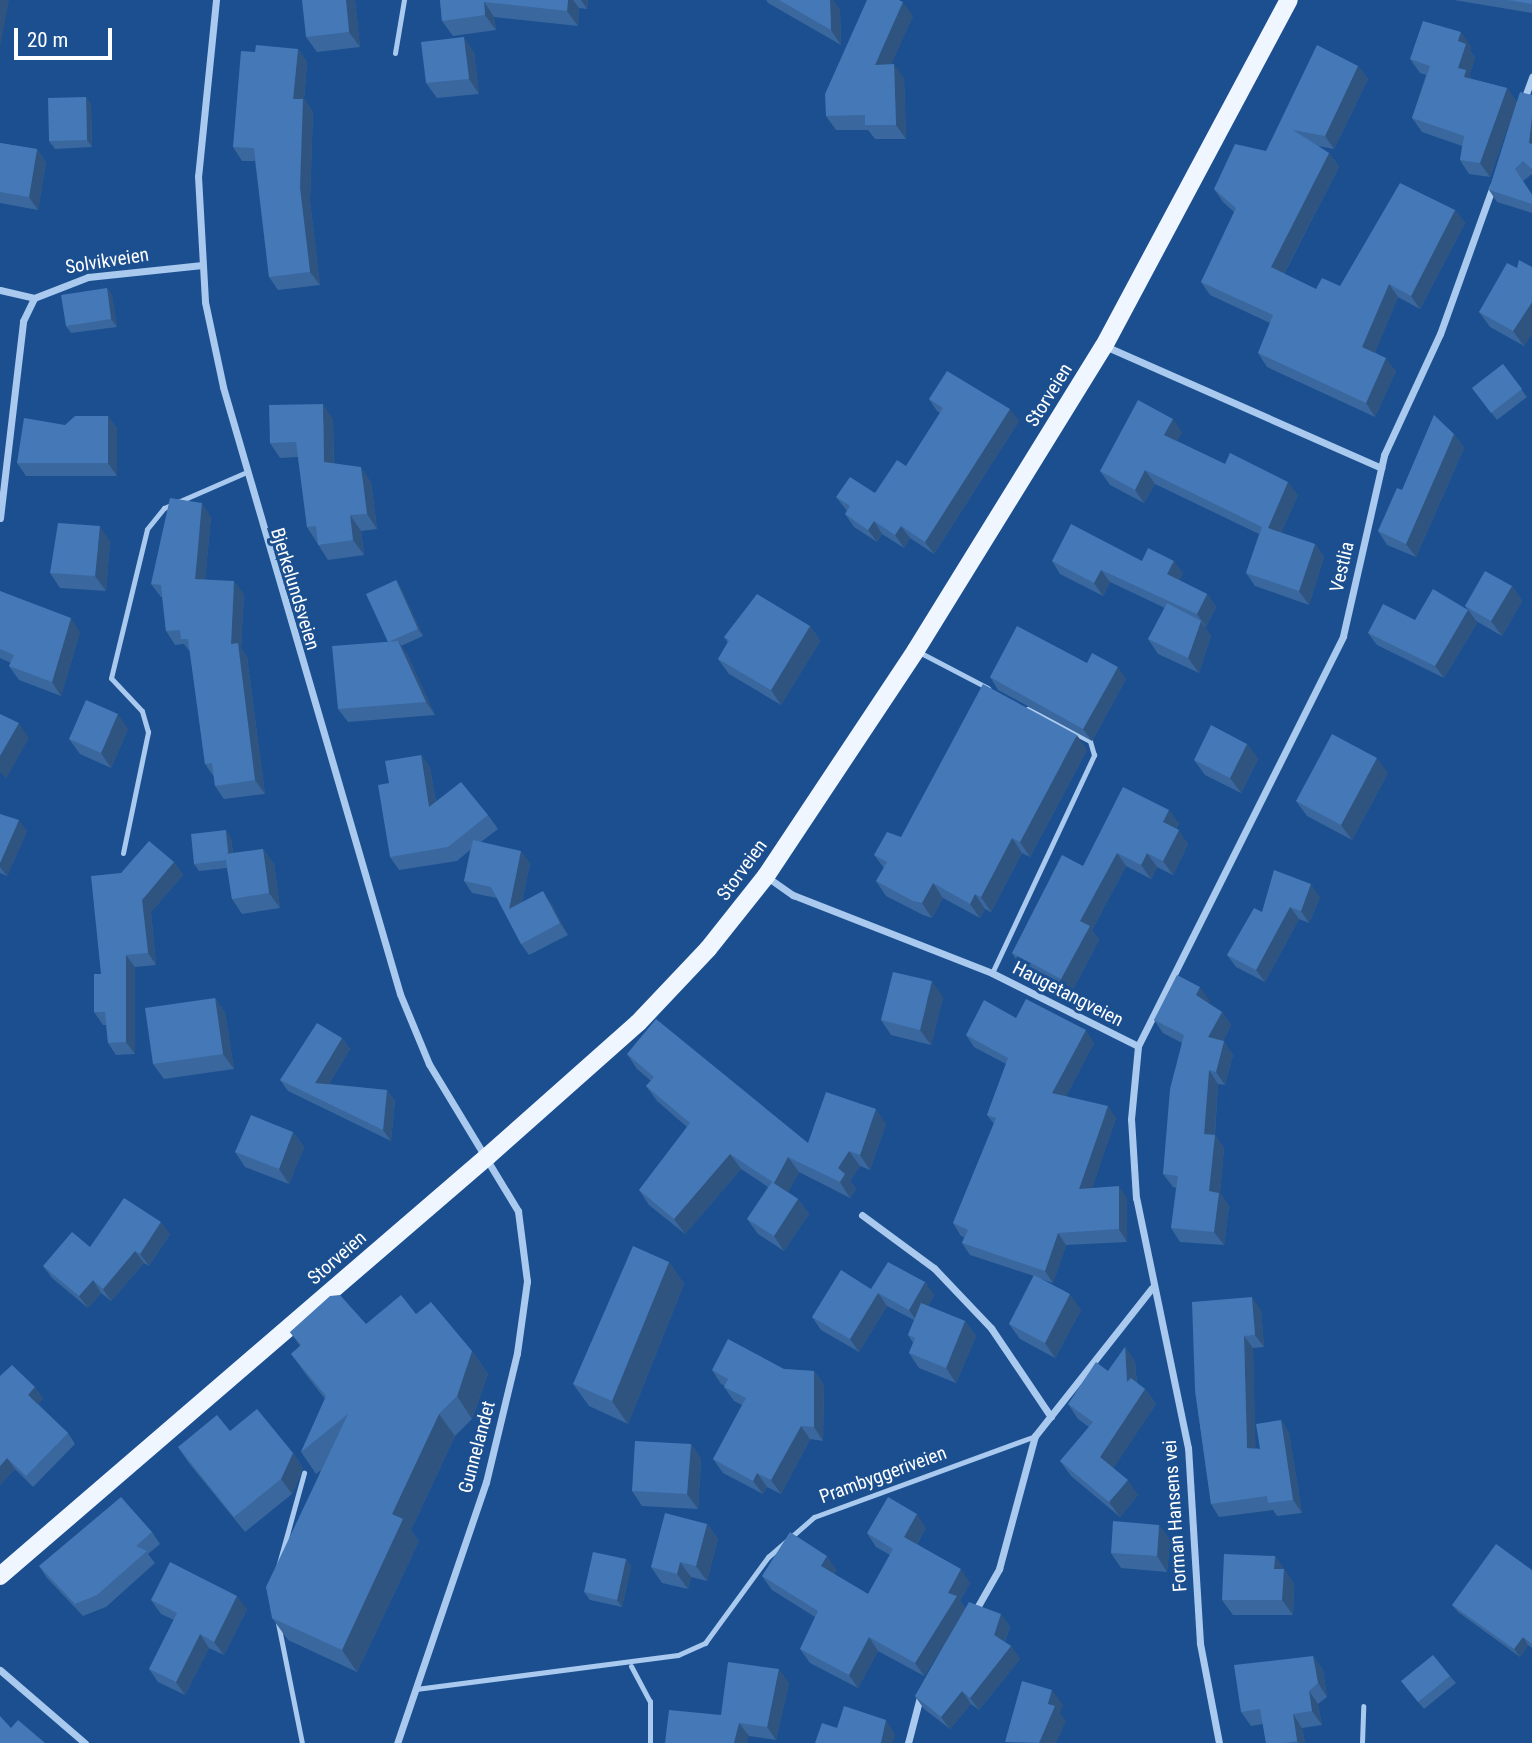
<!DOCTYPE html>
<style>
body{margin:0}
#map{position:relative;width:1532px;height:1743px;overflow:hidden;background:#1b4f8f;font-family:"Roboto Condensed",sans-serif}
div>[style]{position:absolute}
.lane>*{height:5px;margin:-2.5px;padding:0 2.5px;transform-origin:2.5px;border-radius:2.5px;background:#a9c9ee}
.street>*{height:7px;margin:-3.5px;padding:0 3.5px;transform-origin:3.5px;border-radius:3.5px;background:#a9c9ee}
.primary>*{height:18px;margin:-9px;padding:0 9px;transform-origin:9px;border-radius:9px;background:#f0f6ff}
.wall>*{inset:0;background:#3a679d}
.shaded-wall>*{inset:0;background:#305480}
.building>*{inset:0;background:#4478b7}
span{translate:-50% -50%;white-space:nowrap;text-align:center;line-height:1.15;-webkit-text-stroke:6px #1b4f8f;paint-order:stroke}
.street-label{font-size:19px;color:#fff}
.scale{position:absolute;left:14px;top:28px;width:98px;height:32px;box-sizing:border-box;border:4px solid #fff;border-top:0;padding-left:9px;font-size:21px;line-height:24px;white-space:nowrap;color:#fff;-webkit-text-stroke:5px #1b4f8f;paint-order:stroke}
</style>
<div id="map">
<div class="lane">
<i style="left:395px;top:53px;width:54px;rotate:-80.4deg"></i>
<i style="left:919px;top:652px;width:78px;rotate:27.6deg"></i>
<i style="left:123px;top:853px;width:124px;rotate:-78.3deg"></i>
<i style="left:148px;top:732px;width:22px;rotate:-106deg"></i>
<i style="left:142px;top:711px;width:45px;rotate:-133.2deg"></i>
<i style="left:111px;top:678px;width:153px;rotate:-76.4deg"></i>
<i style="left:147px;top:529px;width:27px;rotate:-51deg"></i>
<i style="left:164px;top:508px;width:87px;rotate:-23.6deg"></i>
<i style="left:992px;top:973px;width:241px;rotate:-64.9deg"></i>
<i style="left:1094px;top:755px;width:15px;rotate:-106deg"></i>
<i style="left:1090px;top:741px;width:70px;rotate:-152.7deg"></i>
<i style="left:277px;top:1571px;width:102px;rotate:-74.6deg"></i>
<i style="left:278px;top:1623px;width:122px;rotate:78.7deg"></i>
<i style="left:631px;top:1666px;width:40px;rotate:62deg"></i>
<i style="left:650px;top:1701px;width:42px;rotate:90deg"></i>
<i style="left:416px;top:1689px;width:264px;rotate:-7.4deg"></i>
<i style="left:678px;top:1655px;width:30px;rotate:-24deg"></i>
<i style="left:705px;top:1643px;width:107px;rotate:-53.8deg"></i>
<i style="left:768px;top:1557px;width:61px;rotate:-41deg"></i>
<i style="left:814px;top:1517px;width:235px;rotate:-20.1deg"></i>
<i style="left:1362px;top:1743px;width:37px;rotate:-88deg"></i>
</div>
<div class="street">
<i style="left:216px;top:0;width:177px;rotate:95.8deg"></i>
<i style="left:198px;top:176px;width:126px;rotate:86.8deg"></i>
<i style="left:205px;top:302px;width:87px;rotate:78deg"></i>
<i style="left:223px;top:387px;width:632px;rotate:73.74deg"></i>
<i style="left:400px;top:994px;width:76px;rotate:67.5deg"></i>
<i style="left:429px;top:1064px;width:172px;rotate:58.8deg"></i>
<i style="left:518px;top:1211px;width:71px;rotate:82.7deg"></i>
<i style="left:527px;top:1281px;width:73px;rotate:97.9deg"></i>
<i style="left:517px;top:1353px;width:133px;rotate:103.5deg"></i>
<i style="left:486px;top:1482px;width:276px;rotate:108.8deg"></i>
<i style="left:1523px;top:102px;width:27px;rotate:-70deg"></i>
<i style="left:0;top:290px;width:35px;rotate:13deg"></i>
<i style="left:1105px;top:346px;width:302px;rotate:23.8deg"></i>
<i style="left:0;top:518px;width:198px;rotate:-83.3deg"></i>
<i style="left:23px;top:321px;width:25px;rotate:-64deg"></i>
<i style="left:34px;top:298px;width:58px;rotate:-21.3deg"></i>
<i style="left:88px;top:277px;width:115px;rotate:-6deg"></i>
<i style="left:767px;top:877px;width:32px;rotate:35deg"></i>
<i style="left:793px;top:895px;width:214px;rotate:21.4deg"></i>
<i style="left:992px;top:973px;width:163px;rotate:26.6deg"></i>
<i style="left:862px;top:1215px;width:89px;rotate:36.4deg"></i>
<i style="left:934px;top:1268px;width:83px;rotate:46.5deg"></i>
<i style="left:991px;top:1328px;width:107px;rotate:56deg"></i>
<i style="left:974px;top:1613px;width:51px;rotate:-60.4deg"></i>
<i style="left:999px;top:1569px;width:138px;rotate:-74.9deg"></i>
<i style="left:1035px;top:1436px;width:189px;rotate:-51.7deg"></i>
<i style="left:0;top:1670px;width:112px;rotate:40.7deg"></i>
<i style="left:908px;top:1743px;width:52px;rotate:-75.4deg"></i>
<i style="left:1219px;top:1743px;width:102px;rotate:-100.8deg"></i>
<i style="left:1200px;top:1643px;width:195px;rotate:-93.5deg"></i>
<i style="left:1188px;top:1448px;width:255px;rotate:-101.7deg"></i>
<i style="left:1136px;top:1198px;width:79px;rotate:-93.6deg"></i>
<i style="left:1131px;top:1119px;width:73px;rotate:-84.5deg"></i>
<i style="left:1138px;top:1046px;width:458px;rotate:-63.4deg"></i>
<i style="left:1343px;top:636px;width:186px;rotate:-77.2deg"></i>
<i style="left:1384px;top:455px;width:133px;rotate:-65.2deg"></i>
<i style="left:1440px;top:334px;width:157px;rotate:-70.3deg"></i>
</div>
<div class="primary">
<i style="left:0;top:1576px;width:644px;rotate:-40.72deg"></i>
<i style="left:488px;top:1156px;width:200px;rotate:-41.6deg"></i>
<i style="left:638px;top:1023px;width:102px;rotate:-46.6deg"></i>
<i style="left:708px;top:949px;width:93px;rotate:-51.5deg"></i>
<i style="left:766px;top:876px;width:271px;rotate:-56.4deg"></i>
<i style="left:916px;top:650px;width:357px;rotate:-58.3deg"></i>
<i style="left:1104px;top:346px;width:392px;rotate:-61.9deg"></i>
</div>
<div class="wall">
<i style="clip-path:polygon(355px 0,360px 47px,317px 52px,306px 37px)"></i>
<i style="clip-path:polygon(440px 0,588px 0,587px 9px,579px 8px,578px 26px,494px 17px,496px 30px,453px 36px,442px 21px)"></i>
<i style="clip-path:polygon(766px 0,833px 0,840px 10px,841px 45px,768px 3px)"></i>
<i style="clip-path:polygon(1454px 0,1532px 0,1532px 13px)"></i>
<i style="clip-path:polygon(913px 16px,891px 64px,904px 78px,906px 139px,875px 139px,868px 130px,836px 130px,826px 116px)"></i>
<i style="clip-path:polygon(1471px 46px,1470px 50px,1475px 58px,1469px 76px,1472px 79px,1507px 88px,1517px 102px,1532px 95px,1532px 174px,1523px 181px,1532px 194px,1532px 213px,1497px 202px,1489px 190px,1516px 103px,1490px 177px,1469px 174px,1460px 160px,1462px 146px,1422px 132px,1412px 118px,1426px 75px,1420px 73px,1410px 59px)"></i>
<i style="clip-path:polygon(298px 49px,307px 62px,304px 99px,313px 112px,310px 201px,320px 285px,278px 290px,269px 277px,255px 161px,242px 161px,233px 147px,255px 52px)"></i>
<i style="clip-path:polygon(474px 52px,479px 94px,437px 98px,426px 83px)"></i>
<i style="clip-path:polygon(1358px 66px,1368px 79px,1334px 149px,1318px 146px,1329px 153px,1339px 167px,1284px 274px,1316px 289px,1340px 286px,1455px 210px,1465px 223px,1420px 309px,1398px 297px,1375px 352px,1396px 371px,1375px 417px,1267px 367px,1258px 353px,1270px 323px,1210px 295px,1201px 282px,1234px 212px,1223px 202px,1214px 189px,1266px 151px)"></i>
<i style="clip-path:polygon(86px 97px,91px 105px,92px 147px,55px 149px,49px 141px)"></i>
<i style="clip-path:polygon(0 143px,37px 149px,46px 162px,38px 210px,0 203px)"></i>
<i style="clip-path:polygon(1532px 267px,1532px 333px,1524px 346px,1490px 327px,1479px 312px,1517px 268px)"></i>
<i style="clip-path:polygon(107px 288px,112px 296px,117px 327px,71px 333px,66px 326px)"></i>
<i style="clip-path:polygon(1503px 364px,1527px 397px,1497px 420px,1472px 388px)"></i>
<i style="clip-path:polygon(929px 399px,1019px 421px,934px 554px,910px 538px,904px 548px,882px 534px,877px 542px,854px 527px,845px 514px,847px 511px,836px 497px,875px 493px,906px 466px,940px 413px,937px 411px)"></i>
<i style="clip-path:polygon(108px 416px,117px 429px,117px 476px,26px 476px,17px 463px,65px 425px)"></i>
<i style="clip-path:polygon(333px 419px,334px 463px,371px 482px,377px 529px,361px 531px,364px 555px,328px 560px,307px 527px,298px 457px,280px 458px,270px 443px)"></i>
<i style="clip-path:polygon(1182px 432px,1177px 441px,1225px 464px,1298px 495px,1281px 533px,1315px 544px,1324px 557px,1309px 605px,1255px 586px,1246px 573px,1259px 534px,1155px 484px,1144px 503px,1110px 485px,1100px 471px)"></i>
<i style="clip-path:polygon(1454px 434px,1464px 448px,1416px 557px,1387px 545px,1378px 531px,1402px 490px)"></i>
<i style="clip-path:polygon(211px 517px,205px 580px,244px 594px,241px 648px,247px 657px,265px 794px,224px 799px,215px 786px,214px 777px,205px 764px,190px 652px,184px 644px,175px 645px,166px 631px,162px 597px,161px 597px,151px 584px)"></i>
<i style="clip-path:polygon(110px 541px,106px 591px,60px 588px,50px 573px)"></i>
<i style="clip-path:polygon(1052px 561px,1142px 561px,1183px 573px,1179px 580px,1207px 594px,1216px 607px,1206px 627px,1204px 626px,1211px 636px,1199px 673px,1158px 654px,1148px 639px,1165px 608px,1110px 582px,1103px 596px,1060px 574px)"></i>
<i style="clip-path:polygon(396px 580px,401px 588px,423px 636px,401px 646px,407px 654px,435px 715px,348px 722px,338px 709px,388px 642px)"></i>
<i style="clip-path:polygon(1512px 586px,1522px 601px,1502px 636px,1476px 621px,1465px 606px)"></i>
<i style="clip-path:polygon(0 591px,80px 632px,61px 696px,19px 680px,9px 666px,11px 663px,0 658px)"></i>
<i style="clip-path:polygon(1415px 620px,1477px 623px,1444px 678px,1377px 645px,1368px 633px)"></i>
<i style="clip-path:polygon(810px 626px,820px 641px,781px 705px,729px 674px,718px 659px,728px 643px,724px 637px)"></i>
<i style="clip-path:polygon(1087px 663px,1126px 679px,1092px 741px,998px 690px,990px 677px)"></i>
<i style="clip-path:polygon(128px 729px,111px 768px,80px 754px,69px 739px)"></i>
<i style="clip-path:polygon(1247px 744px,1258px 759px,1241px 793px,1205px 775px,1194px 760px)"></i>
<i style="clip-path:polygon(1087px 750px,1030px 857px,1022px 853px,991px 912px,985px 909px,980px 918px,943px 898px,932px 918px,923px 915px,886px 896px,876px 881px,884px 868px,874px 855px,901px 837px)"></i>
<i style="clip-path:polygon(421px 755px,430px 768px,436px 802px,488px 815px,498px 829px,481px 842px,530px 863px,522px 902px,551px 903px,568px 935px,529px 955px,521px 944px,497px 898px,472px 893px,464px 881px,470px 850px,457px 861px,399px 870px,390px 857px,389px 783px)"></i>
<i style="clip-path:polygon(1388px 773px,1352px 840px,1307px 816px,1296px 801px)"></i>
<i style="clip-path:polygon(0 814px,27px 831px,7px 876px,0 873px)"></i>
<i style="clip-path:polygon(1179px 823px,1176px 829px,1188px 844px,1173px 875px,1157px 867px,1151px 879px,1126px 866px,1092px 930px,1099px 940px,1071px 993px,1021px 967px,1012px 953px,1083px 866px)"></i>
<i style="clip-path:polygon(231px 838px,233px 853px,263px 849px,274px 864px,280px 908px,242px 914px,232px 899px,227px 868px,199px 871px,194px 864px)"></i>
<i style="clip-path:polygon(174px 862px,183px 875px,151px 912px,156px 965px,135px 967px,135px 1054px,116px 1055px,108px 1043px,106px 1025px,103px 1025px,94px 1012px,121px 873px)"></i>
<i style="clip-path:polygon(1320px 897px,1309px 923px,1299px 919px,1265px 982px,1236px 967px,1227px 955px,1262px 912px)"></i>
<i style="clip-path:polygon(943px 997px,931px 1045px,891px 1035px,881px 1020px)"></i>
<i style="clip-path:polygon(215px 998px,225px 1013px,234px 1069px,164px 1079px,153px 1064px)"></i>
<i style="clip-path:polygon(1210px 1001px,1208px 1003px,1222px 1012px,1231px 1025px,1223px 1041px,1233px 1055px,1225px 1085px,1218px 1084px,1215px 1135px,1224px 1148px,1220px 1193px,1229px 1206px,1224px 1245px,1180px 1242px,1171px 1228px,1176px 1188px,1173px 1187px,1163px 1174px,1182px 1043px,1163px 1033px,1154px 1020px)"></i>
<i style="clip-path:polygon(1016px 1018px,1094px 1043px,1066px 1096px,1116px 1118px,1092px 1188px,1127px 1198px,1127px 1242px,1066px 1245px,1053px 1283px,1041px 1279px,1081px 1310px,1055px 1358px,1020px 1339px,1009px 1324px,1034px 1276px,970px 1255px,962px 1243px,964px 1237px,961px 1236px,953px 1223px,994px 1124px,987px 1115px,1006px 1064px,974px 1047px,966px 1035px)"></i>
<i style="clip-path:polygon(342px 1038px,350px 1049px,329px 1084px,387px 1090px,395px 1101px,391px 1141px,288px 1091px,280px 1080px)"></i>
<i style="clip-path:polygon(627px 1054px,808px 1143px,886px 1124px,870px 1170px,860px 1166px,850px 1181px,856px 1189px,850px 1198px,799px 1172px,788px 1192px,798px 1199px,809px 1214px,784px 1251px,758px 1234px,747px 1219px,768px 1187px,741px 1169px,685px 1234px,649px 1205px,639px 1190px,687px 1127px,657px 1101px,646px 1086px,651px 1081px,637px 1069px)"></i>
<i style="clip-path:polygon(293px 1132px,304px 1147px,289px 1184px,245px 1167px,235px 1152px)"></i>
<i style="clip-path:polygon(170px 1234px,149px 1266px,144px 1263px,111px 1301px,101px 1293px,88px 1308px,52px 1278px,43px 1266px,90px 1247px)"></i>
<i style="clip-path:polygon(669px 1262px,684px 1284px,628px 1424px,589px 1406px,573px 1384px)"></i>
<i style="clip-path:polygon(925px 1282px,934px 1295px,928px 1306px,965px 1321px,976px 1336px,956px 1383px,919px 1368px,909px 1353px,913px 1343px,908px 1335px,914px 1320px,887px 1306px,859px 1352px,821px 1330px,812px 1317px,871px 1289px)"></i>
<i style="clip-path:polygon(1261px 1310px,1264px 1347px,1253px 1348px,1255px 1448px,1260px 1449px,1281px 1420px,1289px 1433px,1302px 1513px,1277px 1516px,1273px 1510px,1219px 1517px,1211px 1504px,1195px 1390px)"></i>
<i style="clip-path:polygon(416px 1314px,472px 1351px,488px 1374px,472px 1419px,455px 1436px,411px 1530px,419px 1541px,357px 1672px,288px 1640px,272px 1618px,321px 1470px,316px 1474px,301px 1452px,325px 1399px,307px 1376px,291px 1354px,300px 1346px,290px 1332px,366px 1324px)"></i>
<i style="clip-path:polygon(1125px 1347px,1135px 1362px,1137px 1383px,1145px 1389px,1156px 1404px,1113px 1468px,1138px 1495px,1120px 1517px,1071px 1476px,1060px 1461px,1089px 1427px,1078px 1419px,1068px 1404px,1108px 1371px)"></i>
<i style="clip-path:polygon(784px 1369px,814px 1371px,824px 1385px,823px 1441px,810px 1439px,781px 1494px,767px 1487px,763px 1494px,723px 1473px,713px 1459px,742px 1405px,734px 1401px,724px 1387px,725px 1386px,721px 1384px,712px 1370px)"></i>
<i style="clip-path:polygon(0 1376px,43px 1398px,38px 1404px,68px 1433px,75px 1444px,33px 1487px,15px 1469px,0 1485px)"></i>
<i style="clip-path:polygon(230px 1431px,293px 1453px,303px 1468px,292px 1494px,245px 1532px,188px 1462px,178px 1447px)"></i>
<i style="clip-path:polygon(691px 1444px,701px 1459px,698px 1509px,642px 1506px,632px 1491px)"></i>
<i style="clip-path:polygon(707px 1524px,718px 1539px,707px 1581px,691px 1577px,688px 1589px,662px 1583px,651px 1567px)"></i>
<i style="clip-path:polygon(1159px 1525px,1170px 1540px,1167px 1572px,1121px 1568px,1111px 1553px)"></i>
<i style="clip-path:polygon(926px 1528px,917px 1544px,970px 1583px,960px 1601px,965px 1608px,1010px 1626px,1005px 1642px,1011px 1646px,1020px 1659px,979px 1710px,971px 1704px,950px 1729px,924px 1709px,915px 1696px,946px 1641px,924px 1676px,878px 1651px,858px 1688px,810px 1663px,800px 1649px,815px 1617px,772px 1590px,762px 1576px,836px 1569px,834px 1574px,868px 1594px,890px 1555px,876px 1547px,867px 1533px)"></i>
<i style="clip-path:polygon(152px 1532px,160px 1544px,148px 1554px,155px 1563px,106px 1607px,83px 1616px,47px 1578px,39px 1566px)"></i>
<i style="clip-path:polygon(1275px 1556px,1294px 1584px,1293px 1615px,1233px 1615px,1222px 1600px)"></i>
<i style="clip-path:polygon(626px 1559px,631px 1567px,622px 1607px,590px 1600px,584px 1592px)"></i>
<i style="clip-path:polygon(1532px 1570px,1532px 1648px,1528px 1645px,1520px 1657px,1458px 1612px,1452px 1605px)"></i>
<i style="clip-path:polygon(151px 1600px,247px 1609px,224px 1655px,209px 1648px,185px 1695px,158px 1682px,149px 1669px,174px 1620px,161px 1614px)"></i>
<i style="clip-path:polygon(1313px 1656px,1323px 1670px,1327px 1697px,1318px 1704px,1322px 1725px,1302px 1728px,1305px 1743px,1266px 1743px,1263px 1724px,1251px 1726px,1241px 1712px)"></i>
<i style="clip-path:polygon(1450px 1676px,1456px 1683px,1424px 1709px,1401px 1681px)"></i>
<i style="clip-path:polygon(789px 1683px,776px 1740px,749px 1736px,721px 1715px)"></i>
</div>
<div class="shaded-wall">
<i style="clip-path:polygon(0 0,9px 0,0 48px)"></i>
<i style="clip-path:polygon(346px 0,355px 0,360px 47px,349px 32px)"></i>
<i style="clip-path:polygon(568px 0,573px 0,579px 8px,578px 26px,567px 11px)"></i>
<i style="clip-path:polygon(581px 0,588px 0,587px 9px)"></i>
<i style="clip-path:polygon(830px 0,833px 0,840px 10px,841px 45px,831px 30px)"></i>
<i style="clip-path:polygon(484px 2px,494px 17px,496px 30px,485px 15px)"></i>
<i style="clip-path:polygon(903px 2px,913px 16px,885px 79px,875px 65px)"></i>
<i style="clip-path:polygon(1461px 32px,1471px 46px,1470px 50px,1475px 58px,1469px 76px,1476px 84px,1473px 91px,1458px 68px,1458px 41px)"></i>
<i style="clip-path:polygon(464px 37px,474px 52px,479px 94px,469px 79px)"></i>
<i style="clip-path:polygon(298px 49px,307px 62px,304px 99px,313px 112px,310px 201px,320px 285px,310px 272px,300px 188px,293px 99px)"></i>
<i style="clip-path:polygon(894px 64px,904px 78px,906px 139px,896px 125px)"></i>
<i style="clip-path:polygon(1358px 66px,1368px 79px,1334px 149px,1325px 136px)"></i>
<i style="clip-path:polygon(1507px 88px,1517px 102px,1490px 177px,1480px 163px)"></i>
<i style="clip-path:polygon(86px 97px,91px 105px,92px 147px,87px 140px)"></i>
<i style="clip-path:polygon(1532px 116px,1532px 148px,1529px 143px)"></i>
<i style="clip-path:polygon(37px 149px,46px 162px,38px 210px,29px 197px)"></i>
<i style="clip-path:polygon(1329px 153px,1339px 167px,1280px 281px,1271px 267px)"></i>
<i style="clip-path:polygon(1455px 210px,1465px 223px,1420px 309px,1411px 296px)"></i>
<i style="clip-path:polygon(1389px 284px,1398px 297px,1372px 360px,1362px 347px)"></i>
<i style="clip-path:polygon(107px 288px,112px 296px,117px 327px,111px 319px)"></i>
<i style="clip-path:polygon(1532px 302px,1532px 333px,1524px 346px,1513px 331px)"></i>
<i style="clip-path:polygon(1386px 358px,1396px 371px,1375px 417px,1366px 403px)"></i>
<i style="clip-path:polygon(323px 404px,333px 419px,334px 477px,324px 462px)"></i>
<i style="clip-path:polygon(1010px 409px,1019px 421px,934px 554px,925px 542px)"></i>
<i style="clip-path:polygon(108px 416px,117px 429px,117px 476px,108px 463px)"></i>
<i style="clip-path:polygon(1173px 419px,1182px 432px,1173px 449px,1164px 435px)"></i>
<i style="clip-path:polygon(1454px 434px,1464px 448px,1416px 557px,1406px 544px)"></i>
<i style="clip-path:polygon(361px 467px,371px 482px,377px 529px,367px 514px)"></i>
<i style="clip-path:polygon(1145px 470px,1155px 484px,1144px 503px,1135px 490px)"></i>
<i style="clip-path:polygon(1288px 482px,1298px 495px,1277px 542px,1268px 528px)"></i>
<i style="clip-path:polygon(202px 503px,211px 517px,204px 593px,195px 579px)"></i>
<i style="clip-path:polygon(350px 515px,361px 531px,364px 555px,353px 540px)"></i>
<i style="clip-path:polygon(874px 521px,882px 534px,877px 542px,868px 530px)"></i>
<i style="clip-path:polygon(100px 526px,110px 541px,106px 591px,95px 576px)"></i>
<i style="clip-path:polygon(901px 526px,910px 538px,904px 548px,895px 535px)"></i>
<i style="clip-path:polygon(1315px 544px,1324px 557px,1309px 605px,1299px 591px)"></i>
<i style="clip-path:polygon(1174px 561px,1183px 573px,1176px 587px,1167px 574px)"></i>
<i style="clip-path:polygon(1101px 570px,1110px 582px,1103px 596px,1094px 583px)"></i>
<i style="clip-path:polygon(396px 580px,401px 588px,423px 636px,418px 629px)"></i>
<i style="clip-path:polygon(234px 581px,244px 594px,241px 648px,247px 657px,265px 794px,255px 780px,231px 644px)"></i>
<i style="clip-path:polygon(1512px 586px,1522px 601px,1502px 636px,1491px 621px)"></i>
<i style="clip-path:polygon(1207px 594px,1216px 607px,1206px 627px,1197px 614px)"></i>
<i style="clip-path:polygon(1468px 610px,1477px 623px,1444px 678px,1435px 666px)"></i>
<i style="clip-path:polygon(71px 618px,80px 632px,61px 696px,52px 682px)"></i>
<i style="clip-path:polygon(1201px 621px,1211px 636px,1199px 673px,1188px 658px)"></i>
<i style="clip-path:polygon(810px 626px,820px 641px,781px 705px,771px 690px)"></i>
<i style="clip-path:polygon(398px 641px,407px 654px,435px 715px,426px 702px)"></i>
<i style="clip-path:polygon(1118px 667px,1126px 679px,1092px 741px,1083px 729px)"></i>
<i style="clip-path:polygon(118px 714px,128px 729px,111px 768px,101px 753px)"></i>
<i style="clip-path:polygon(19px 723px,29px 738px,6px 779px,0 772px,0 756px)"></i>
<i style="clip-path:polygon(1077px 735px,1087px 750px,1030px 857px,1020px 842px)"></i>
<i style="clip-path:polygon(1247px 744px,1258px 759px,1241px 793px,1230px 778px)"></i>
<i style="clip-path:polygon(421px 755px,430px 768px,439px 821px,429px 807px)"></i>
<i style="clip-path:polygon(1377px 758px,1388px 773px,1352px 840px,1341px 825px)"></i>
<i style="clip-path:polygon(1169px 810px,1179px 823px,1172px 836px,1163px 822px)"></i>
<i style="clip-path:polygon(19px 820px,27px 831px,7px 876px,0 867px,0 863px)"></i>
<i style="clip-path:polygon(226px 830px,231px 838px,234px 867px,229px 860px)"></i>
<i style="clip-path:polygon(1179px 830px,1188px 844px,1173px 875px,1163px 861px)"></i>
<i style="clip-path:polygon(1012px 838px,1022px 853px,991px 912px,981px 897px)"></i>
<i style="clip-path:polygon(263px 849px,274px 864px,280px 908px,269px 893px)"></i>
<i style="clip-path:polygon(521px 851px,530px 863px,518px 921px,509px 909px)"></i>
<i style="clip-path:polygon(1117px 853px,1126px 866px,1092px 930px,1099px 940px,1071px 993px,1061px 979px,1080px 921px)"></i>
<i style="clip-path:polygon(1147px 853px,1157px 867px,1151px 879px,1141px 865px)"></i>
<i style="clip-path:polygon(174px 862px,183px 875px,151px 912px,156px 965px,148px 953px,142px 900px)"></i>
<i style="clip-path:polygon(933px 883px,943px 898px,932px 918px,922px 903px)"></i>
<i style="clip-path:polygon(1311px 884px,1320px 897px,1309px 923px,1301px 911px)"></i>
<i style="clip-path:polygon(543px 891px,551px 903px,568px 935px,560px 923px)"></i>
<i style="clip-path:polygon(975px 894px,985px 909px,980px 918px,970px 904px)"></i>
<i style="clip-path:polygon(1290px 907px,1299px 919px,1265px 982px,1256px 970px)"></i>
<i style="clip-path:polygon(126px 955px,135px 967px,135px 1054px,126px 1042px)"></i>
<i style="clip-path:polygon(932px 981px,943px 997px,931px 1045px,920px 1030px)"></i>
<i style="clip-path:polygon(1200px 987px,1210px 1001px,1205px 1009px,1196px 995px)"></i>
<i style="clip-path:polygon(215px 998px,225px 1013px,234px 1069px,223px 1054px)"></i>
<i style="clip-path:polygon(1222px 1012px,1231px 1025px,1218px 1051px,1208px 1037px)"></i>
<i style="clip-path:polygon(1086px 1030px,1094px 1043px,1061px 1106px,1052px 1093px)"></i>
<i style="clip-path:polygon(342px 1038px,350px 1049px,323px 1094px,315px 1083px)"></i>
<i style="clip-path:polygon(1224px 1041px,1233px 1055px,1225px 1085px,1216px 1072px)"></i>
<i style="clip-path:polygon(1209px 1070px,1218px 1084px,1214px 1145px,1215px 1135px,1224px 1148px,1220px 1193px,1229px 1206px,1224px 1245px,1214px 1232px,1209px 1191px,1204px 1134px)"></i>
<i style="clip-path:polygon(387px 1090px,395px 1101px,391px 1141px,383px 1130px)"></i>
<i style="clip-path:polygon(1108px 1106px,1116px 1118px,1088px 1201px,1079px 1189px)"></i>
<i style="clip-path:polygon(876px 1109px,886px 1124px,870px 1170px,860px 1155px)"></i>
<i style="clip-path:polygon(293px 1132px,304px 1147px,289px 1184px,279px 1169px)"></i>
<i style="clip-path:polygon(849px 1151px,860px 1166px,850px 1181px,856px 1189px,850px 1198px,840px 1182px,838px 1168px)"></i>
<i style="clip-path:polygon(730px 1154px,741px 1169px,685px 1234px,674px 1219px)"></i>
<i style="clip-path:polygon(788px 1157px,799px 1172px,785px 1198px,774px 1183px)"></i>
<i style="clip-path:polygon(1119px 1186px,1127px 1198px,1127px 1242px,1119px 1229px)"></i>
<i style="clip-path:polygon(798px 1199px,809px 1214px,784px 1251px,774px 1236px)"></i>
<i style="clip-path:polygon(161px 1222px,170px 1234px,149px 1266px,140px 1254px)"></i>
<i style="clip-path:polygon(1058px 1233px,1066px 1245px,1053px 1283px,1045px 1271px)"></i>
<i style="clip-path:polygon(135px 1251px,144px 1263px,111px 1301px,103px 1289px)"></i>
<i style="clip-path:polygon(669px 1262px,684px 1284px,628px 1424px,612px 1401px)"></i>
<i style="clip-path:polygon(93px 1280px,101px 1293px,88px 1308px,79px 1296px)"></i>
<i style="clip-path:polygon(925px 1282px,934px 1295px,918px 1323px,909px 1310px)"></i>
<i style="clip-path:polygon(878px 1293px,887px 1306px,859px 1352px,850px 1339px)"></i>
<i style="clip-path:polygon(1070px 1294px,1081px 1310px,1055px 1358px,1045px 1343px)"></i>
<i style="clip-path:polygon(1252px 1297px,1261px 1310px,1264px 1347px,1255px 1335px)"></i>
<i style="clip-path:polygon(965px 1321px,976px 1336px,956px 1383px,946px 1368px)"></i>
<i style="clip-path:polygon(1244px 1336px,1253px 1348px,1256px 1460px,1247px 1448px)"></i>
<i style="clip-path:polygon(1125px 1347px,1135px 1362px,1138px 1397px,1127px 1382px)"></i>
<i style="clip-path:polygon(472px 1351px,488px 1374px,472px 1419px,457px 1396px)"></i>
<i style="clip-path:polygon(814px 1371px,824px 1385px,823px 1441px,814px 1427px)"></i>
<i style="clip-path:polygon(35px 1387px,43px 1398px,36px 1406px,28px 1395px)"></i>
<i style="clip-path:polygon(1145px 1389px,1156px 1404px,1111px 1472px,1100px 1457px)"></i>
<i style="clip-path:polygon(439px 1414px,455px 1436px,411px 1530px,419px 1541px,357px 1672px,342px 1650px,392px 1514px)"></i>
<i style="clip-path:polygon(1281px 1420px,1289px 1433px,1302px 1513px,1293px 1500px)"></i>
<i style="clip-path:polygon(801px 1426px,810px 1439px,781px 1494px,771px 1480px)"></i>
<i style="clip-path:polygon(691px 1444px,701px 1459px,698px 1509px,687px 1494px)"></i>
<i style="clip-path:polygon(293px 1453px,303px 1468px,292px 1494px,281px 1479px)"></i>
<i style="clip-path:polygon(7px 1458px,15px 1469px,0 1485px,0 1466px)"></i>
<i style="clip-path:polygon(757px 1473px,767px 1487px,763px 1494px,753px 1481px)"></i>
<i style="clip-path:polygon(1128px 1480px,1138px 1495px,1120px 1517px,1109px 1502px)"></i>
<i style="clip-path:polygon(917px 1514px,926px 1528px,913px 1550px,904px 1537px)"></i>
<i style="clip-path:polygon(707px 1524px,718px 1539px,707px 1581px,696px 1566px)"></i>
<i style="clip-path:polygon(1159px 1525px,1170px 1540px,1167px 1572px,1157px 1556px)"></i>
<i style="clip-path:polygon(827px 1556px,836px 1569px,830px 1579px,821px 1566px)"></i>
<i style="clip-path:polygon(1275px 1556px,1294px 1584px,1293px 1615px,1282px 1600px,1274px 1569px)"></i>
<i style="clip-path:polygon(626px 1559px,631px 1567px,622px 1607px,617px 1600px)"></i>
<i style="clip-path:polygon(680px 1562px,691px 1577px,688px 1589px,677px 1574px)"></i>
<i style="clip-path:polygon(961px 1569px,970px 1583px,960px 1601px,966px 1610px,924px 1676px,915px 1663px,948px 1593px)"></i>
<i style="clip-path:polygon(237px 1596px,247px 1609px,224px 1655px,214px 1642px)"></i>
<i style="clip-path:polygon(1001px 1614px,1010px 1626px,1003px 1647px,994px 1635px)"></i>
<i style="clip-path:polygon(200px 1634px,209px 1648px,185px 1695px,176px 1682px)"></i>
<i style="clip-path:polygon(869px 1637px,878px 1651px,858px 1688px,849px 1675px)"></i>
<i style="clip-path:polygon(1523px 1637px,1528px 1645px,1520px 1657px,1514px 1649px)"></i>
<i style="clip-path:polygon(1011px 1646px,1020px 1659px,979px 1710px,970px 1698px)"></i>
<i style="clip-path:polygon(1313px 1656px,1323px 1670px,1327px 1697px,1318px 1683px)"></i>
<i style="clip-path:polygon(779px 1669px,789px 1683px,776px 1740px,767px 1727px)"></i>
<i style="clip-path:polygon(1052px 1690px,1063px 1705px,1060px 1713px,1066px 1721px,1056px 1743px,1039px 1743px)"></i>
<i style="clip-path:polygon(962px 1691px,971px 1704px,950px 1729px,941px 1717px)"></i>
<i style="clip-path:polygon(1309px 1691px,1318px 1704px,1322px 1725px,1312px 1711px)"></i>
<i style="clip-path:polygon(1293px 1714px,1302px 1728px,1305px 1743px,1299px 1743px,1297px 1741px)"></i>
<i style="clip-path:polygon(886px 1720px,895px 1734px,893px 1743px,881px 1743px)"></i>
<i style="clip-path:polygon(739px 1723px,749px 1736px,747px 1743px,734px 1743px)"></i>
</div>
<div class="building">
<i style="clip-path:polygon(302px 0,346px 0,349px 32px,306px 37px)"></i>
<i style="clip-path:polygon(440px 0,568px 0,567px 11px,484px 2px,485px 15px,442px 21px)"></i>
<i style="clip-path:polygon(779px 0,830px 0,831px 30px)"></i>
<i style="clip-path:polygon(867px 0,899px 0,903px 2px,875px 65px,894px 64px,896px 125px,865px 125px,865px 115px,826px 116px,825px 94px)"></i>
<i style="clip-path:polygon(1508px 0,1532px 0,1532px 4px)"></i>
<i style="clip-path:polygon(1423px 21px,1461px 32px,1458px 41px,1466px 44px,1458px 68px,1466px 70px,1464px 77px,1507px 88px,1480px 163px,1460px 160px,1464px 136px,1412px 118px,1430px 66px,1410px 59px)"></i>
<i style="clip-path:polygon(464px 37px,469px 79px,426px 83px,421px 42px)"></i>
<i style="clip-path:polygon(256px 45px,298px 49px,293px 99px,303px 99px,300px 188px,310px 272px,269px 277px,254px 148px,233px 147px,241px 51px,255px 52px)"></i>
<i style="clip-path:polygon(1317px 45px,1358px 66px,1325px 136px,1293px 130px,1329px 153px,1271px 267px,1316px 289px,1322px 278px,1340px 286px,1400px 183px,1455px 210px,1411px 296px,1389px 284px,1362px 347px,1386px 358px,1366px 403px,1258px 353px,1273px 315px,1201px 282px,1236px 208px,1214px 189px,1235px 144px,1266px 151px)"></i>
<i style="clip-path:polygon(1520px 92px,1532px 95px,1532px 116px,1529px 143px,1532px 144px,1532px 169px,1523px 161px,1515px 169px,1532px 195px,1532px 204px,1489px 190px)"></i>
<i style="clip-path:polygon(86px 97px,87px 140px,49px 141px,48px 98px)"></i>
<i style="clip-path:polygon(0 143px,37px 149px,29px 197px,0 192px)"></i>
<i style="clip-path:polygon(1519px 260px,1532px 267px,1532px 302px,1513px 331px,1479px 312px,1507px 263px,1517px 268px)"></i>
<i style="clip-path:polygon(107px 288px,111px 319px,66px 326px,61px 295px)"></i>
<i style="clip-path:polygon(1503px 364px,1522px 389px,1491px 413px,1472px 388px)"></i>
<i style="clip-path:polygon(947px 371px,1010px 409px,925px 542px,901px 526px,895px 535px,874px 521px,868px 530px,845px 514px,850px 506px,836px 497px,850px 477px,875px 493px,897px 460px,906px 466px,943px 408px,929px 399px)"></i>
<i style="clip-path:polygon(1138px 400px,1173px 419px,1164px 435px,1225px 464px,1230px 453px,1288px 482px,1268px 528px,1315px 544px,1299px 591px,1246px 573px,1262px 527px,1145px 470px,1135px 490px,1100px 471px)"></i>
<i style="clip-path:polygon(323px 404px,324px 462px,361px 467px,367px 514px,350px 515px,353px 540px,318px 545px,316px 526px,307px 527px,296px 442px,270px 443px,269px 405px)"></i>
<i style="clip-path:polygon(1434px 415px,1454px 434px,1406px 544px,1378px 531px,1397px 488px,1402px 490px)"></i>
<i style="clip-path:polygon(75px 416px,108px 416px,108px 463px,17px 463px,24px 418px,65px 425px)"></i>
<i style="clip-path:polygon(170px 498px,202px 503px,195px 579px,234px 581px,231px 644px,238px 643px,255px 780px,215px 786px,212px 763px,205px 764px,188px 639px,181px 639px,180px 630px,166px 631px,161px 585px,151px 584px)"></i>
<i style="clip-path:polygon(58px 523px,100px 526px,95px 576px,50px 573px)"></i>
<i style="clip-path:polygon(1071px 524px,1142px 561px,1148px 548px,1174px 561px,1167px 574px,1207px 594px,1197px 614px,1101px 570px,1094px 583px,1052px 561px)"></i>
<i style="clip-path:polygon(1485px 571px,1512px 586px,1491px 621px,1465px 606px)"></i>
<i style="clip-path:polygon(396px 580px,418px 629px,388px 642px,366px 594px)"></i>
<i style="clip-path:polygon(1433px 589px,1468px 610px,1435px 666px,1368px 633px,1383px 604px,1415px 620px)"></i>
<i style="clip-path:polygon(0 591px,71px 618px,52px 682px,9px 666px,14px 655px,0 649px)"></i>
<i style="clip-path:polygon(757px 594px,810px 626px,771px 690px,718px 659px,729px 640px,724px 637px)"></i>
<i style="clip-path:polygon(1167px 603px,1201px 621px,1188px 658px,1148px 639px)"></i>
<i style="clip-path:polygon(1017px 626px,1087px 663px,1092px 653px,1118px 667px,1083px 729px,990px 677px)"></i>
<i style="clip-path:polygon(398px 641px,426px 702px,338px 709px,332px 646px)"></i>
<i style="clip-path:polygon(983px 684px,1077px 735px,1020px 842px,1012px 838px,981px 897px,975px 894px,970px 904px,933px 883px,922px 903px,913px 901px,876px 881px,887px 862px,874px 855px,887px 832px,901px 837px)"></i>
<i style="clip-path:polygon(86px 700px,118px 714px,101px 753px,69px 739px)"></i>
<i style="clip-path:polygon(0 714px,19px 723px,0 756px)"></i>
<i style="clip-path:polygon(1211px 725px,1247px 744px,1230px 778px,1194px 760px)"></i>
<i style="clip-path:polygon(1332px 734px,1377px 758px,1341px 825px,1296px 801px)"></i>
<i style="clip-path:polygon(421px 755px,429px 807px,461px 782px,488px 815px,448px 847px,390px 857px,378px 785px,389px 783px,385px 761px)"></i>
<i style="clip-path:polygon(1123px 787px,1169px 810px,1163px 822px,1179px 830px,1163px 861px,1147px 853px,1141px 865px,1117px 853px,1080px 921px,1090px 926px,1061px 979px,1012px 953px,1062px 855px,1083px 866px)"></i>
<i style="clip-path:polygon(0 814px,19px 820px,0 863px)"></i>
<i style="clip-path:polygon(226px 830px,228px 853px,225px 854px,226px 860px,194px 864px,191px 834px)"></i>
<i style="clip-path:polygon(473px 840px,521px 851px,509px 909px,543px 891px,560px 923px,521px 944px,491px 887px,464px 881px)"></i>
<i style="clip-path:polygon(149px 841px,174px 862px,142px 900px,148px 953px,126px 955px,126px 1042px,108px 1043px,105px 1012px,94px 1012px,94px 974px,101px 974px,91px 876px,121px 873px)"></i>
<i style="clip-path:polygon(263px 849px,269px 893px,232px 899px,225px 854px)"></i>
<i style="clip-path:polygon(1274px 870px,1311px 884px,1301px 911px,1290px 907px,1256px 970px,1227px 955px,1254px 908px,1262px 912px)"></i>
<i style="clip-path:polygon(893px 972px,932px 981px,920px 1030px,881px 1020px)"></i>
<i style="clip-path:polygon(1177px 975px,1200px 987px,1196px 995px,1222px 1012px,1208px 1037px,1224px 1041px,1216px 1072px,1209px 1070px,1204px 1134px,1215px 1135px,1209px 1191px,1219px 1193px,1214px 1232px,1171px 1228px,1178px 1176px,1163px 1174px,1170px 1089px,1184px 1035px,1154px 1020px)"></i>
<i style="clip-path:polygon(215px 998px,223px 1054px,153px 1064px,145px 1008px)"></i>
<i style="clip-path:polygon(1026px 999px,1086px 1030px,1052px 1093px,1108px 1106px,1079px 1189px,1119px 1186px,1119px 1229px,1058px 1233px,1045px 1271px,962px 1243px,968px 1230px,953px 1223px,996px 1118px,987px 1115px,1008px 1058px,966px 1035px,984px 1000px,1016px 1018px)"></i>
<i style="clip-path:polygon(656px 1019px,808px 1143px,826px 1092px,876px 1109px,860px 1155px,849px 1151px,838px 1168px,845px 1174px,840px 1182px,788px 1157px,774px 1183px,730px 1154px,674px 1219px,639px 1190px,690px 1123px,646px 1086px,654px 1077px,627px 1054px)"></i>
<i style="clip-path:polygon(317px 1023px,342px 1038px,315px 1083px,387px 1090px,383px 1130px,280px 1080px)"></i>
<i style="clip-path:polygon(251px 1115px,293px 1132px,279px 1169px,235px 1152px)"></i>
<i style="clip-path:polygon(772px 1182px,798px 1199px,774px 1236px,747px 1219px)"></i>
<i style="clip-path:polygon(124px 1198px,161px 1222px,140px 1254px,135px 1251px,103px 1289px,93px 1280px,79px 1296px,43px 1266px,72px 1232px,90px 1247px)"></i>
<i style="clip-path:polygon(633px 1246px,669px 1262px,612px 1401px,573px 1384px)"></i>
<i style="clip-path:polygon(888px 1262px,925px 1282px,909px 1310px,878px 1293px,850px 1339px,812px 1317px,841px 1270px,871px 1289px)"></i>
<i style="clip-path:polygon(1034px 1275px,1070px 1294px,1045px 1343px,1009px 1324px)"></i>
<i style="clip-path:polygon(340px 1295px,366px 1324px,401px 1295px,416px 1314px,431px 1302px,472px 1351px,457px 1396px,439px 1414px,392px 1514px,403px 1519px,342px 1650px,272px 1618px,266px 1587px,348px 1414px,301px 1452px,326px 1396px,291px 1354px,301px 1345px,290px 1332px,330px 1296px)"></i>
<i style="clip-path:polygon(1252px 1297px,1255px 1335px,1244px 1336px,1247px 1448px,1260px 1449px,1256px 1424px,1281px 1420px,1293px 1500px,1268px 1503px,1267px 1496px,1211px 1504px,1195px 1390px,1192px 1302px)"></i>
<i style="clip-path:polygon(921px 1303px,965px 1321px,946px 1368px,909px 1353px,915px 1338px,908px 1335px)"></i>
<i style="clip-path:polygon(728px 1339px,784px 1369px,814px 1371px,814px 1427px,801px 1426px,771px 1480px,757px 1473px,753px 1481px,713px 1459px,746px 1398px,724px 1387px,728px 1379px,712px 1370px)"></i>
<i style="clip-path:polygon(1125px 1347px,1127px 1382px,1131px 1378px,1145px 1389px,1100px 1457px,1128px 1480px,1109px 1502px,1060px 1461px,1093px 1422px,1068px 1404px,1096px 1362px,1108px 1371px)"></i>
<i style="clip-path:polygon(12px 1365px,35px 1387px,28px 1395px,68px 1433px,26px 1476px,7px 1458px,0 1466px,0 1376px)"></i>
<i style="clip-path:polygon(257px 1409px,293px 1453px,281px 1479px,234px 1517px,178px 1447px,217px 1415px,230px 1431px)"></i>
<i style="clip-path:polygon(635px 1441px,691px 1444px,687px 1494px,632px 1491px)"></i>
<i style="clip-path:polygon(121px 1497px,152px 1532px,136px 1546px,147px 1551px,97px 1595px,75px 1604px,39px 1566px)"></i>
<i style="clip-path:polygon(888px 1497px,917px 1514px,904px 1537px,961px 1569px,948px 1593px,957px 1596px,915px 1663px,869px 1637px,849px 1675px,800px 1649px,818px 1611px,762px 1576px,790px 1532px,827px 1556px,821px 1566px,868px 1594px,893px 1549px,867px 1533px)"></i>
<i style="clip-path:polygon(665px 1513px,707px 1524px,696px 1566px,680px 1562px,677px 1574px,651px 1567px)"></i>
<i style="clip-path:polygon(1113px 1521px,1159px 1525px,1157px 1556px,1111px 1553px)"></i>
<i style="clip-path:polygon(1496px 1544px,1532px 1570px,1532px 1644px,1523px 1637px,1514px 1649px,1452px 1605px)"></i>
<i style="clip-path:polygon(593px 1552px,626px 1559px,617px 1600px,584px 1592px)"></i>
<i style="clip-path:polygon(1224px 1554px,1275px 1556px,1274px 1569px,1284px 1569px,1282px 1600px,1222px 1600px)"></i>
<i style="clip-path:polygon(170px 1562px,237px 1596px,214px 1642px,200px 1634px,176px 1682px,149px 1669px,177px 1613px,151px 1600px)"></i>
<i style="clip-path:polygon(969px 1602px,1001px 1614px,994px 1635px,1011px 1646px,970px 1698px,962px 1691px,941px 1717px,915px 1696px)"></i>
<i style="clip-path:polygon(1433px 1655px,1450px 1676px,1418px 1702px,1401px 1681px)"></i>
<i style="clip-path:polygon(1313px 1656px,1318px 1683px,1309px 1691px,1312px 1711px,1293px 1714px,1297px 1741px,1285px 1743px,1266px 1743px,1260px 1709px,1241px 1712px,1234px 1665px)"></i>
<i style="clip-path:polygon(728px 1662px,779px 1669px,767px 1727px,739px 1723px,734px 1743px,665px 1743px,669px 1710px,721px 1715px)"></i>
<i style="clip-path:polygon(1022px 1681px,1052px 1690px,1048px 1704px,1055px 1706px,1039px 1743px,1005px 1742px)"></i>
<i style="clip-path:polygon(844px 1706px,886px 1720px,881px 1743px,815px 1743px,822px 1723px,837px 1728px)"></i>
<i style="clip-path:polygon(0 1716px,11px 1728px,18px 1720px,45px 1743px,0 1743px)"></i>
</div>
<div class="street-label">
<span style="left:107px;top:261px;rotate:-9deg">Solvikveien</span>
<span style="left:1049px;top:395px;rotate:-58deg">Storveien</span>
<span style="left:1342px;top:567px;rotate:-77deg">Vestlia</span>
<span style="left:295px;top:589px;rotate:73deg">Bjerkelundsveien</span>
<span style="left:742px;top:870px;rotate:-54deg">Storveien</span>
<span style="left:1068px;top:994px;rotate:27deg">Haugetangveien</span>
<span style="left:337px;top:1258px;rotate:-41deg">Storveien</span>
<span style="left:477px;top:1447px;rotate:-75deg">Gunnelandet</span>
<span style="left:883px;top:1475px;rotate:-20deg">Prambyggeriveien</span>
<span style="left:1175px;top:1516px;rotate:-94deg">Forman Hansens vei</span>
</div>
<div class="scale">20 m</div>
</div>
